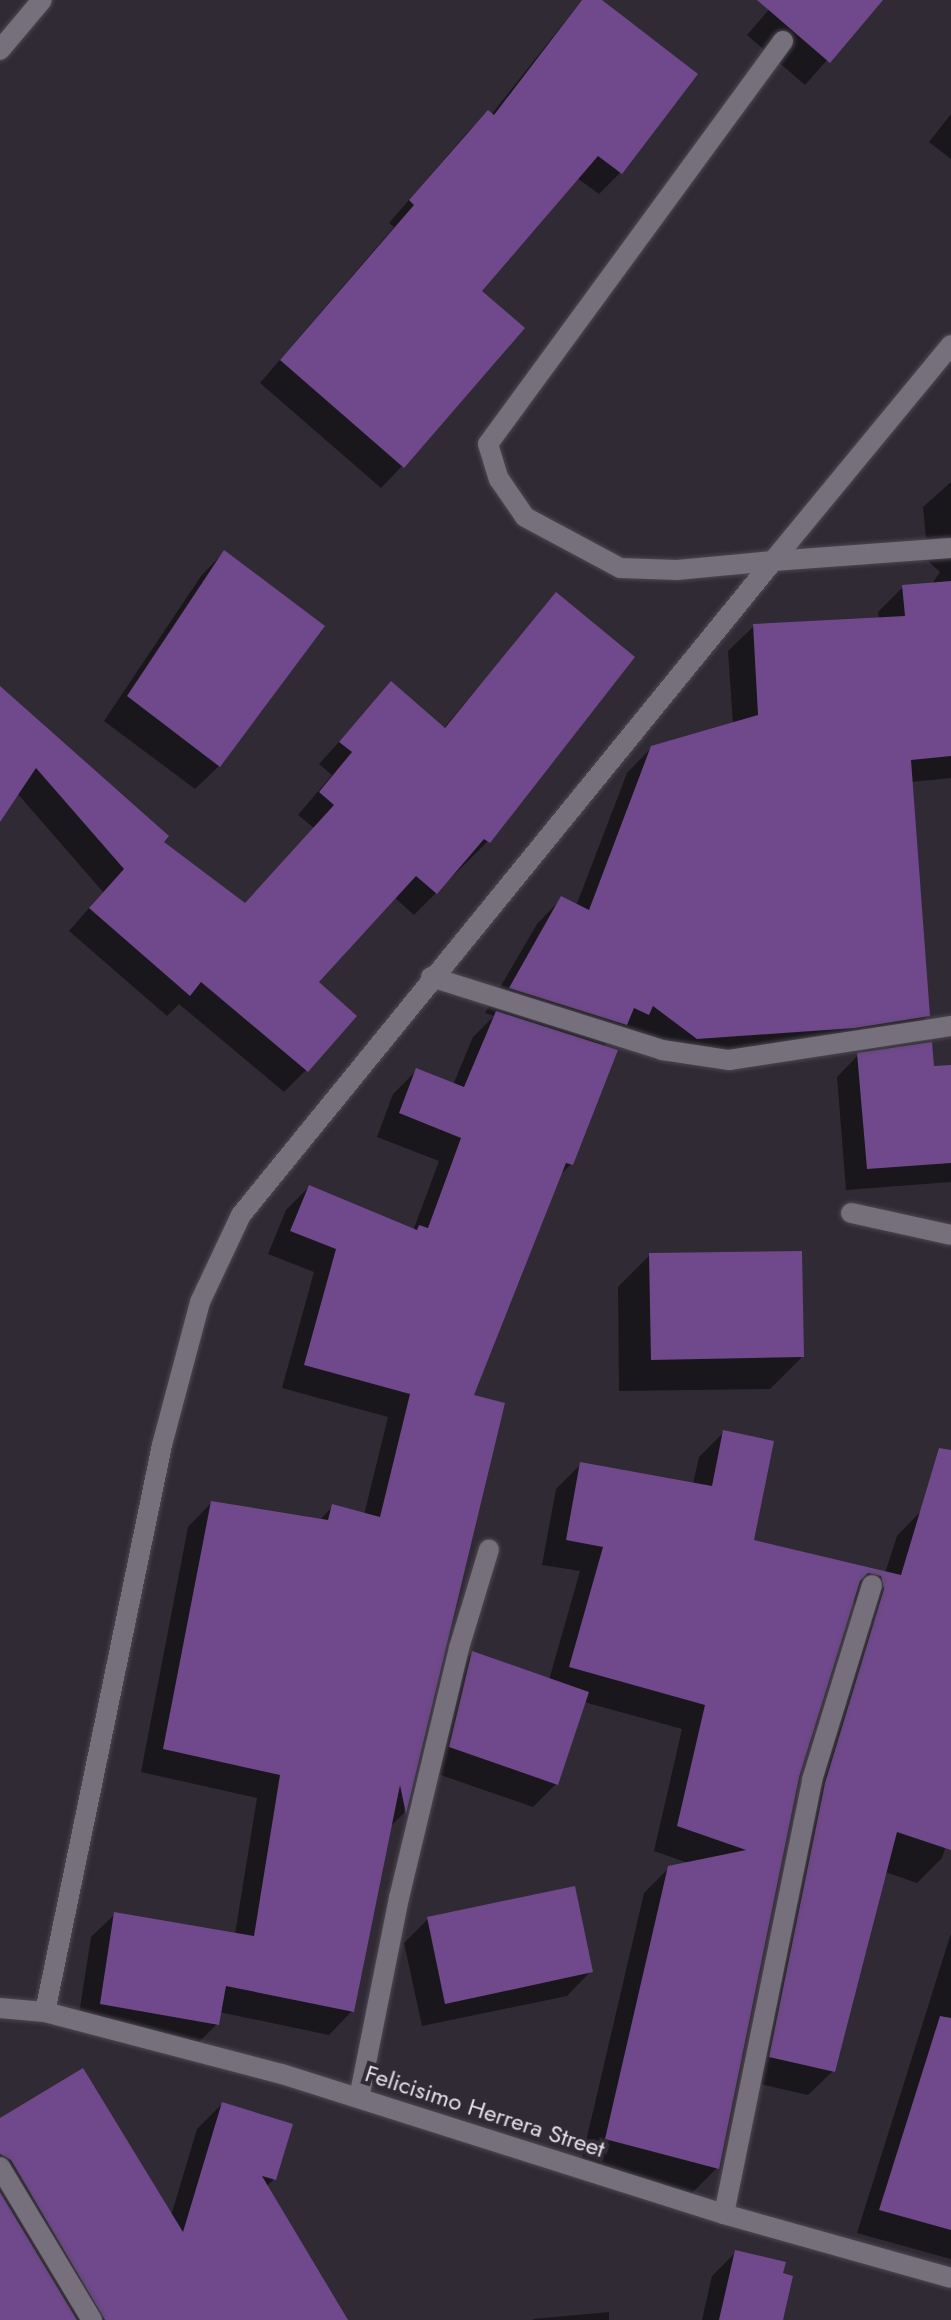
<!DOCTYPE html>
<style>
body{margin:0}
#map{position:relative;width:951px;height:2320px;overflow:hidden;background:#302a35;font-family:Jost,sans-serif}
div>[style]{position:absolute}
.shadow>*{inset:0;background:#0007}
.building>*{inset:0;background:#6f498b}
.roads{filter:drop-shadow(0 0 2px #4d4750) drop-shadow(0 0 2px #4d4750)}
.lane>*{height:20px;margin:-10px;padding:0 10px;transform-origin:10px;border-radius:10px;background:#766f7c}
.street>*{height:20px;margin:-10px;padding:0 10px;transform-origin:10px;border-radius:10px;background:#766f7c}
span{translate:-50% -50%;white-space:nowrap;text-align:center;line-height:1.15;-webkit-text-stroke:8px #302a35;paint-order:stroke}
.street-label{font-size:24px;color:#e2dee5}
</style>
<div id="map">
<div class="shadow">
<i style="clip-path:polygon(582px 0,599px 0,695px 74px,620px 173px,599px 194px,577px 178px,480px 291px,402px 466px,381px 488px,260px 383px,394px 227px,389px 223px,466px 134px,488px 112px,491px 115px)"></i>
<i style="clip-path:polygon(777px 0,880px 0,805px 85px,747px 35px)"></i>
<i style="clip-path:polygon(951px 114px,951px 159px,929px 142px)"></i>
<i style="clip-path:polygon(951px 482px,951px 778px,911px 782px,928px 1015px,903px 1041px,829px 1052px,671px 1063px,629px 1032px,614px 1035px,603px 1047px,571px 1164px,558px 1177px,471px 1397px,503px 1405px,404px 1813px,389px 1828px,352px 2011px,329px 2035px,219px 2012px,217px 2024px,194px 2047px,77px 2027px,91px 1937px,115px 1914px,235px 1934px,257px 1798px,141px 1772px,188px 1527px,211px 1503px,319px 1521px,333px 1506px,364px 1515px,388px 1417px,282px 1388px,314px 1272px,268px 1254px,286px 1210px,309px 1187px,413px 1231px,439px 1161px,377px 1137px,393px 1094px,416px 1071px,453px 1085px,473px 1037px,494px 1016px,485px 1013px,537px 924px,562px 898px,576px 906px,627px 773px,652px 747px,733px 724px,728px 651px,754px 626px,879px 619px,878px 612px,903px 587px,932px 584px,940px 572px,928px 561px,923px 507px)"></i>
<i style="clip-path:polygon(224px 552px,219px 766px,195px 789px,104px 721px,201px 576px)"></i>
<i style="clip-path:polygon(556px 595px,488px 841px,414px 915px,394px 897px,316px 982px,306px 1070px,284px 1092px,179px 1004px,167px 1016px,69px 931px,103px 892px,17px 793px,0 811px,0 689px,162px 843px,244px 905px,314px 828px,298px 815px,332px 775px,319px 764px,391px 684px,443px 729px)"></i>
<i style="clip-path:polygon(858px 1055px,934px 1080px,951px 1068px,951px 1182px,846px 1190px,837px 1077px)"></i>
<i style="clip-path:polygon(650px 1255px,802px 1357px,770px 1389px,619px 1391px,618px 1287px)"></i>
<i style="clip-path:polygon(724px 1432px,752px 1541px,885px 1573px,897px 1536px,921px 1511px,951px 1521px,951px 1829px,942px 1858px,917px 1883px,885px 1872px,833px 2071px,808px 2095px,746px 2081px,861px 1614px,852px 1599px,798px 1776px,717px 2168px,692px 2193px,581px 2163px,644px 1893px,669px 1868px,691px 1864px,654px 1851px,682px 1729px,584px 1702px,556px 1784px,533px 1807px,426px 1770px,449px 1677px,472px 1653px,549px 1680px,580px 1571px,542px 1565px,556px 1489px,581px 1464px,693px 1484px,699px 1457px)"></i>
<i style="clip-path:polygon(428px 1919px,590px 1972px,567px 1996px,422px 2026px,404px 1943px)"></i>
<i style="clip-path:polygon(951px 1933px,951px 2259px,857px 2233px)"></i>
<i style="clip-path:polygon(222px 2104px,274px 2179px,266px 2187px,338px 2320px,0 2320px,0 2121px,171px 2216px,197px 2129px)"></i>
<i style="clip-path:polygon(736px 2252px,781px 2320px,702px 2320px,712px 2276px)"></i>
<i style="clip-path:polygon(609px 2312px,609px 2320px,533px 2320px,533px 2319px)"></i>
</div>
<div class="building">
<i style="clip-path:polygon(582px 0,602px 0,698px 74px,622px 174px,598px 156px,482px 291px,525px 328px,404px 468px,280px 360px,414px 205px,409px 200px,488px 110px,494px 115px)"></i>
<i style="clip-path:polygon(757px 0,883px 0,830px 63px)"></i>
<i style="clip-path:polygon(224px 550px,325px 626px,220px 767px,127px 696px)"></i>
<i style="clip-path:polygon(951px 581px,951px 756px,911px 760px,930px 1016px,855px 1028px,697px 1039px,653px 1006px,649px 1015px,634px 1008px,627px 1025px,509px 988px,561px 896px,589px 910px,651px 746px,758px 715px,753px 624px,905px 616px,902px 585px)"></i>
<i style="clip-path:polygon(556px 592px,635px 657px,490px 843px,484px 839px,437px 894px,416px 876px,319px 982px,357px 1016px,308px 1072px,201px 982px,190px 996px,89px 908px,124px 869px,36px 768px,0 822px,0 686px,169px 836px,164px 842px,245px 903px,334px 805px,319px 792px,352px 752px,339px 742px,391px 681px,445px 728px)"></i>
<i style="clip-path:polygon(496px 1011px,618px 1050px,573px 1165px,566px 1163px,474px 1395px,505px 1403px,406px 1814px,400px 1785px,354px 2012px,226px 1986px,219px 2025px,100px 2004px,114px 1912px,254px 1936px,280px 1775px,163px 1749px,211px 1501px,328px 1520px,332px 1504px,380px 1517px,410px 1394px,304px 1365px,336px 1249px,290px 1231px,309px 1185px,417px 1230px,419px 1225px,428px 1228px,461px 1138px,399px 1113px,416px 1068px,464px 1087px)"></i>
<i style="clip-path:polygon(932px 1042px,934px 1066px,951px 1065px,951px 1163px,867px 1169px,857px 1053px)"></i>
<i style="clip-path:polygon(802px 1251px,804px 1357px,651px 1360px,649px 1253px)"></i>
<i style="clip-path:polygon(723px 1430px,774px 1441px,754px 1540px,901px 1575px,939px 1448px,951px 1450px,951px 1850px,897px 1832px,835px 2072px,769px 2057px,825px 1783px,884px 1589px,881px 1576px,868px 1573px,860px 1581px,799px 1777px,719px 2169px,605px 2139px,668px 1866px,746px 1850px,677px 1826px,705px 1705px,569px 1667px,603px 1547px,566px 1540px,580px 1462px,712px 1486px)"></i>
<i style="clip-path:polygon(472px 1651px,589px 1692px,558px 1785px,449px 1747px)"></i>
<i style="clip-path:polygon(575px 1886px,593px 1972px,445px 2004px,427px 1917px)"></i>
<i style="clip-path:polygon(940px 2016px,951px 2018px,951px 2230px,879px 2210px)"></i>
<i style="clip-path:polygon(83px 2068px,183px 2232px,222px 2102px,293px 2124px,276px 2180px,262px 2176px,348px 2320px,105px 2320px,11px 2160px,0 2154px,0 2118px)"></i>
<i style="clip-path:polygon(0 2192px,77px 2320px,0 2320px)"></i>
<i style="clip-path:polygon(735px 2250px,786px 2262px,783px 2273px,793px 2276px,783px 2320px,719px 2320px)"></i>
</div>
<div class="roads">
<div class="lane">
<i style="left:0;top:50px;width:65px;rotate:-50deg"></i>
</div>
<div class="street">
<i style="left:783px;top:41px;width:499px;rotate:126.2deg"></i>
<i style="left:488px;top:444px;width:37px;rotate:73deg"></i>
<i style="left:499px;top:479px;width:46px;rotate:55.6deg"></i>
<i style="left:525px;top:517px;width:108px;rotate:28.2deg"></i>
<i style="left:620px;top:568px;width:57px;rotate:2deg"></i>
<i style="left:677px;top:570px;width:96px;rotate:-5.4deg"></i>
<i style="left:773px;top:561px;width:280px;rotate:-50.5deg"></i>
<i style="left:431px;top:977px;width:242px;rotate:17.5deg"></i>
<i style="left:662px;top:1050px;width:68px;rotate:8.5deg"></i>
<i style="left:729px;top:1060px;width:225px;rotate:-8.7deg"></i>
<i style="left:851px;top:1213px;width:102px;rotate:12.4deg"></i>
<i style="left:0;top:2008px;width:45px;rotate:5.1deg"></i>
<i style="left:45px;top:2012px;width:245px;rotate:14.7deg"></i>
<i style="left:282px;top:2074px;width:464px;rotate:17.6deg"></i>
<i style="left:724px;top:2214px;width:236px;rotate:15.7deg"></i>
<i style="left:45px;top:2012px;width:579px;rotate:-78.34deg"></i>
<i style="left:162px;top:1445px;width:148px;rotate:-75.1deg"></i>
<i style="left:200px;top:1302px;width:96px;rotate:-64.8deg"></i>
<i style="left:241px;top:1215px;width:843px;rotate:-50.87deg"></i>
<i style="left:773px;top:561px;width:178px;rotate:-4.2deg"></i>
<i style="left:359px;top:2098px;width:204px;rotate:-78.7deg"></i>
<i style="left:399px;top:1898px;width:257px;rotate:-76.5deg"></i>
<i style="left:459px;top:1648px;width:103px;rotate:-73.1deg"></i>
<i style="left:0;top:2167px;width:179px;rotate:59deg"></i>
<i style="left:724px;top:2214px;width:443px;rotate:-78.5deg"></i>
<i style="left:812px;top:1780px;width:204px;rotate:-72.9deg"></i>
</div>
</div>
<div class="street-label">
<span style="left:485px;top:2111px;rotate:18deg">Felicisimo Herrera Street</span>
</div>
</div>
